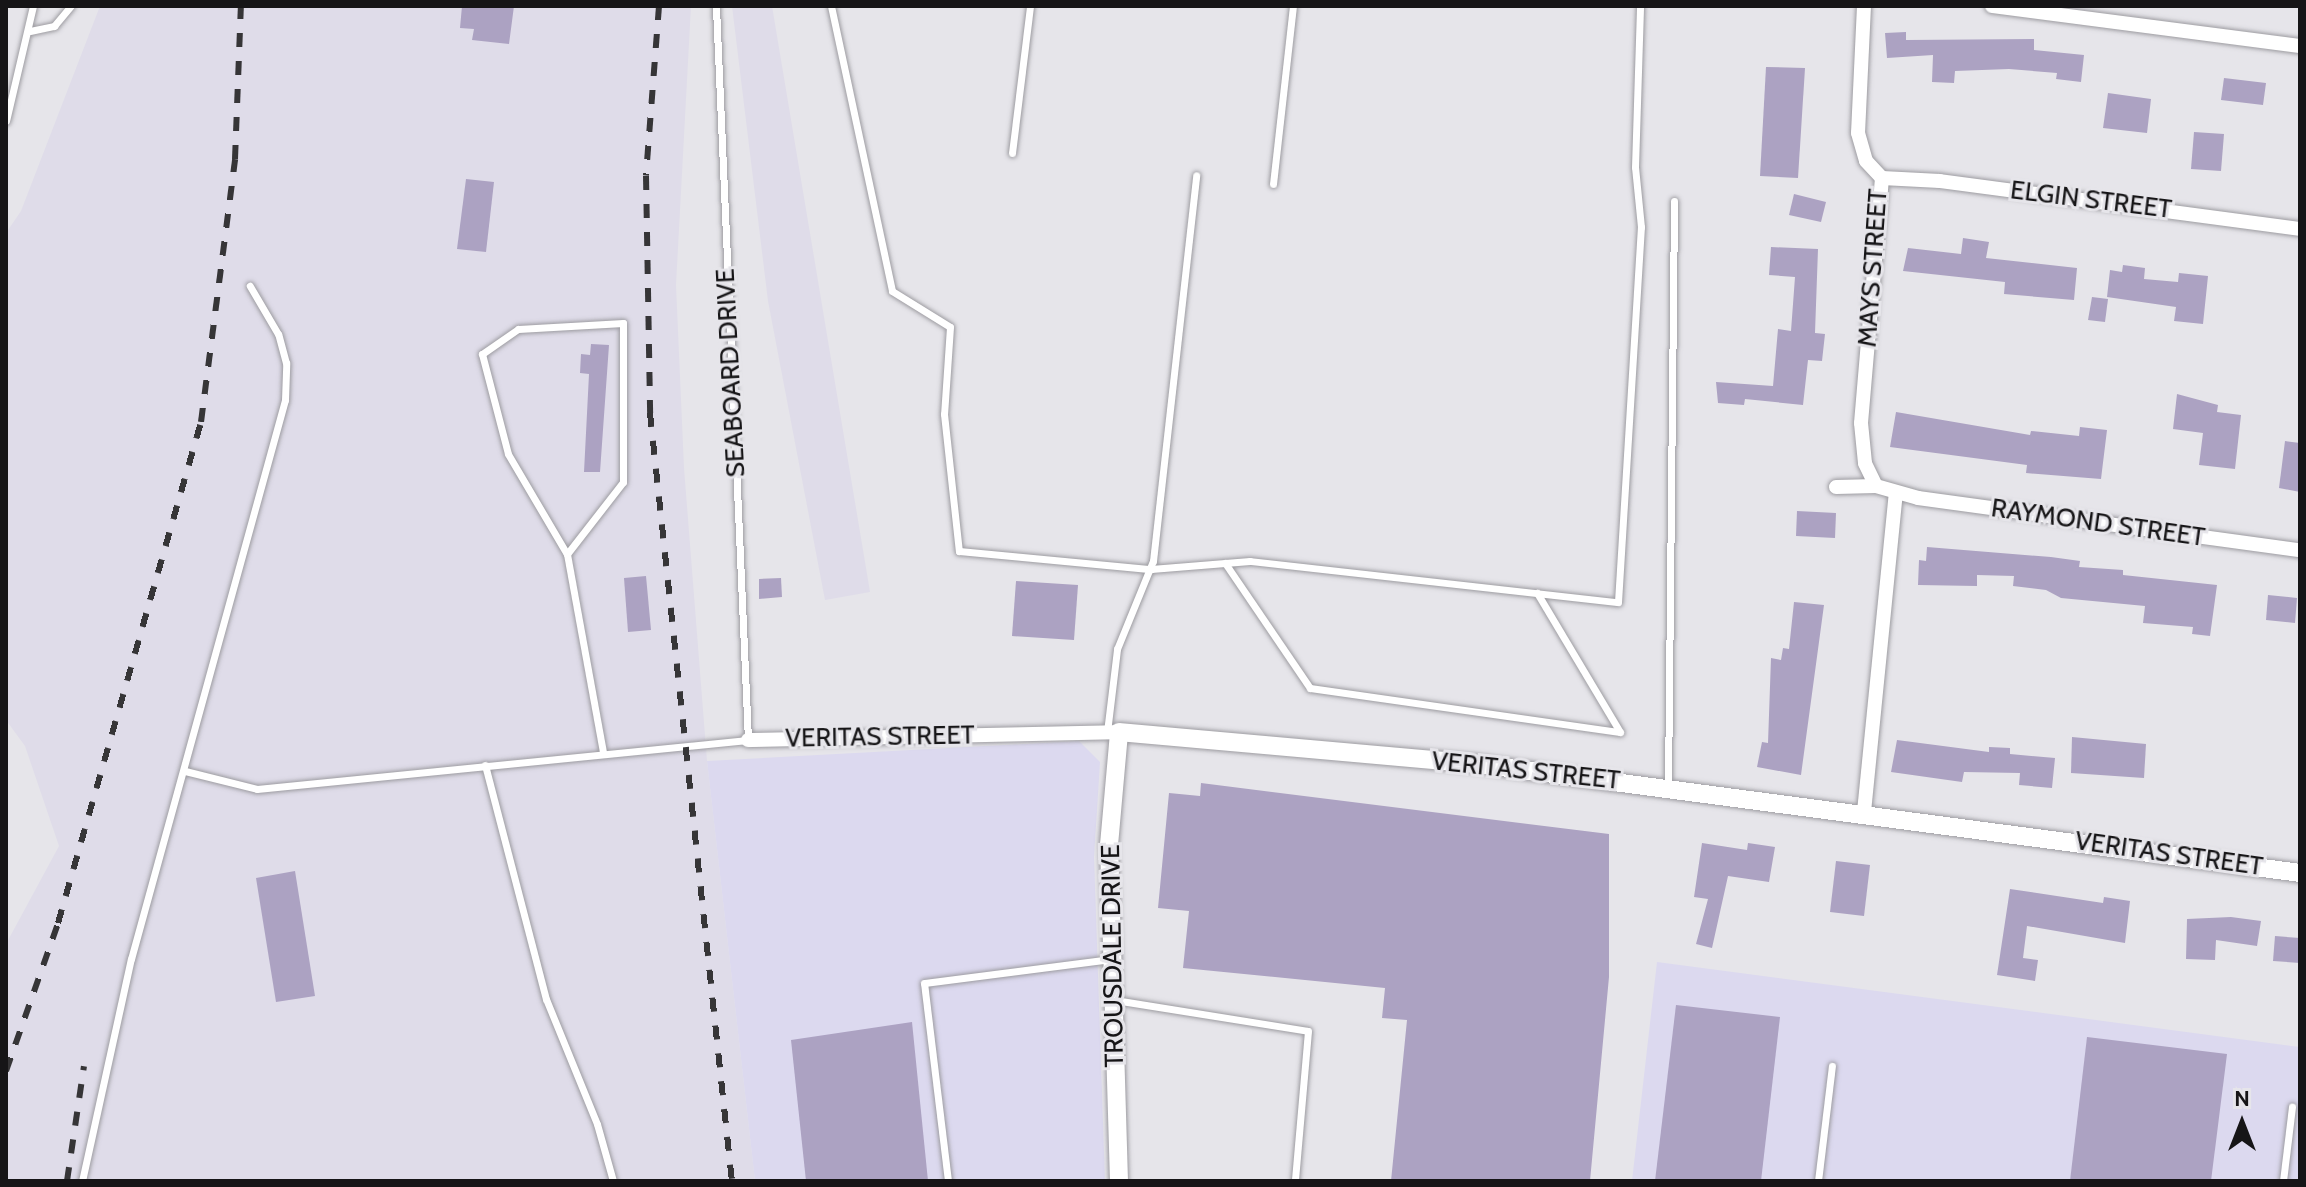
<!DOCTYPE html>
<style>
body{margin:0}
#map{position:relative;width:2306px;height:1187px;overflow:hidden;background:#e6e5ea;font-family:Cabin,sans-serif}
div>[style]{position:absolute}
.built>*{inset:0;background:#dfdce9}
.industrial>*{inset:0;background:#dcd9ef}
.building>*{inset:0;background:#aca2c2}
.roads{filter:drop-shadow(0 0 2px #9d9ca1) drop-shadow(0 0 2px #9d9ca1)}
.service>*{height:7px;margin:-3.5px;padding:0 3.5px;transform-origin:3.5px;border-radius:3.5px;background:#fff}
.minor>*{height:14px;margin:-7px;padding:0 7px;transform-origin:7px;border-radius:7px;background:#fff}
.tertiary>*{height:18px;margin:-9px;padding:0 9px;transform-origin:9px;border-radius:9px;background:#fff}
.rail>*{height:6px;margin-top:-3px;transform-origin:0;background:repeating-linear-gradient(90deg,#363537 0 14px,transparent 0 28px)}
span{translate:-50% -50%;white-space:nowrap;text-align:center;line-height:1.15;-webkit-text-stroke:6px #e6e5ea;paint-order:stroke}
.street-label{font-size:26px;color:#161517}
.frame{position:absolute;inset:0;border:8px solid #161517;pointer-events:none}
.north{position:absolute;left:2202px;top:1083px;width:80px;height:80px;-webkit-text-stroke:6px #e6e5ea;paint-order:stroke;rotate:0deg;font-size:22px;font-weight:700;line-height:32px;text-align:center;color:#161517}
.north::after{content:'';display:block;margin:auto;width:28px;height:36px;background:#161517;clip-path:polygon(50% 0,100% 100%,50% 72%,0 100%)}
</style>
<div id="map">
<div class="built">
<i style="clip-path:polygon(100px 6px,691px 6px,676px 285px,684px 468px,707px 761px,755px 1181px,6px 1181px,6px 944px,59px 846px,25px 746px,6px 720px,6px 233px,21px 211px)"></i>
<i style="clip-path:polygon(732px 6px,772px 6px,870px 592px,825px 600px,768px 301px)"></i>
</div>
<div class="industrial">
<i style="clip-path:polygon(1079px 741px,1100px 762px,1094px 857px,1105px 1181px,755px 1181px,707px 761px)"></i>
<i style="clip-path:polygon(1657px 962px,2300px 1047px,2300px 1181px,1632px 1181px)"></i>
</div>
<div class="building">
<i style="clip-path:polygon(462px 6px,514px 6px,509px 44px,472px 40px,474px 29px,460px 28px)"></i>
<i style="clip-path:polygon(1906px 32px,1906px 40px,2034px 39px,2034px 50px,2084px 55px,2081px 82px,2056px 79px,2057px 73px,2009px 69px,1955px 71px,1954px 83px,1932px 82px,1933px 55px,1887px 58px,1885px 33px)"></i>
<i style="clip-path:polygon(1766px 67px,1805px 68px,1798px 178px,1760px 176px)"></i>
<i style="clip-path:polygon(2224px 78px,2266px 83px,2263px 105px,2221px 100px)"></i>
<i style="clip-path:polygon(2108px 93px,2151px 99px,2147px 133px,2103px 128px)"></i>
<i style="clip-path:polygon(2194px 132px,2224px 134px,2221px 171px,2191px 169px)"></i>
<i style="clip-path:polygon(466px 179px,494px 182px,486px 252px,457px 249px)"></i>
<i style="clip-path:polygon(1794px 194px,1826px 202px,1821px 222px,1789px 215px)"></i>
<i style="clip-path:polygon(1963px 238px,1989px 242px,1986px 258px,2077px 268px,2074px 300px,2004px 294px,2005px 282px,1903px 271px,1908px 248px,1961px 254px)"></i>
<i style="clip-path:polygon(1771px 247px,1818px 249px,1815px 333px,1825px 334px,1822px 361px,1808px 360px,1803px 405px,1745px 399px,1744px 405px,1718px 403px,1716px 382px,1773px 386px,1778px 329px,1791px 331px,1795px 277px,1769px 275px)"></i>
<i style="clip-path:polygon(2123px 265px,2145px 268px,2144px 279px,2178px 282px,2179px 273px,2208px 276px,2203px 324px,2174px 321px,2176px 307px,2107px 297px,2110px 270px,2122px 272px)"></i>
<i style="clip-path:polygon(2092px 297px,2108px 299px,2105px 322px,2088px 320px)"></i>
<i style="clip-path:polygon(591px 344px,609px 345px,600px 472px,584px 472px,589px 374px,580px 373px,581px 354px,590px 355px)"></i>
<i style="clip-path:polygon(2177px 394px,2218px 405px,2217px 412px,2241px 415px,2235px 469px,2199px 465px,2203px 433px,2173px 429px)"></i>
<i style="clip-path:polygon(1896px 412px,2030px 435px,2031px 431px,2079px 436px,2080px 427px,2107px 430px,2101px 479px,2026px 473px,2027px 465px,1890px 447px)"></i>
<i style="clip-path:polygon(2285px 441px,2300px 443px,2300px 492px,2279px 488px)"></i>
<i style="clip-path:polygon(1797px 511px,1836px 513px,1835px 538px,1796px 536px)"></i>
<i style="clip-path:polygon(1927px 547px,2051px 557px,2080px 561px,2079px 567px,2123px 570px,2123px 575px,2217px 585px,2210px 636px,2192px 634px,2193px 627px,2143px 623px,2145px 606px,2061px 598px,2046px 590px,2013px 586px,2014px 576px,1977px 575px,1977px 586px,1918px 585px,1919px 560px,1926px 561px)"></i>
<i style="clip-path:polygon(646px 576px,651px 630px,628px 632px,624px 578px)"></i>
<i style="clip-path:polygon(781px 578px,782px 597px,759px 599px,759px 579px)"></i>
<i style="clip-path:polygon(1016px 581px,1078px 585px,1074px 640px,1012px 636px)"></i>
<i style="clip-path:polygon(2268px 595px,2297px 598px,2295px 623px,2266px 620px)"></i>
<i style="clip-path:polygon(1794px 602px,1824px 605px,1801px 775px,1757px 767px,1762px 742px,1768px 743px,1771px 658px,1781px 660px,1783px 648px,1789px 649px)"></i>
<i style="clip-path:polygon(2072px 737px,2146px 744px,2144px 778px,2071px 773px)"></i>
<i style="clip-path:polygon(1897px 740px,1989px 752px,1989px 747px,2010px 748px,2010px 754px,2055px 758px,2052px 788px,2019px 785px,2020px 773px,1964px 772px,1962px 782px,1891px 772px)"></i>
<i style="clip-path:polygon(1201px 783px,1609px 834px,1609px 977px,1590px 1181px,1391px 1181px,1407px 1020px,1382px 1018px,1385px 988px,1183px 968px,1189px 911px,1158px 908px,1169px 793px,1200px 796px)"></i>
<i style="clip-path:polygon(1702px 843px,1747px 850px,1748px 843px,1775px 847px,1769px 882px,1728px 876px,1712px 948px,1696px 944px,1708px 899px,1694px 897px)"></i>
<i style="clip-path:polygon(1836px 861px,1870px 865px,1864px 916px,1830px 912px)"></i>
<i style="clip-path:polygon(295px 871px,315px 996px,276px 1002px,256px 878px)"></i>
<i style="clip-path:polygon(2010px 889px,2103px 903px,2104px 897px,2130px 901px,2125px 943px,2027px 926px,2023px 958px,2038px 960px,2035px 981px,1997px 975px)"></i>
<i style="clip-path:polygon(2231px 917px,2261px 921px,2257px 946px,2216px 940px,2215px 960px,2186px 959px,2187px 919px)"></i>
<i style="clip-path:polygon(2275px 936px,2300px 938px,2300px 963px,2273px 961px)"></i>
<i style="clip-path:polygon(1676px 1005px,1780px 1017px,1761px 1181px,1655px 1181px)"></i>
<i style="clip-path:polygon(912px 1022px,928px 1181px,806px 1181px,791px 1040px)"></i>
<i style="clip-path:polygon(2087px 1037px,2227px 1054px,2211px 1181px,2070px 1181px)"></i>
</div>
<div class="roads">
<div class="service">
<i style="left:831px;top:6px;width:291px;rotate:77.9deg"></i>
<i style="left:892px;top:291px;width:68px;rotate:31.8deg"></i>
<i style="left:950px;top:327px;width:87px;rotate:93.9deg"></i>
<i style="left:944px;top:414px;width:138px;rotate:83.8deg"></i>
<i style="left:959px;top:551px;width:193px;rotate:5.4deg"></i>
<i style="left:1151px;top:569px;width:99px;rotate:-4.6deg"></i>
<i style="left:1250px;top:561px;width:370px;rotate:6.4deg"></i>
<i style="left:1618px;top:602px;width:376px;rotate:-86.5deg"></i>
<i style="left:1641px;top:227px;width:60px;rotate:-95.7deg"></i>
<i style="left:1635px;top:167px;width:161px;rotate:-88.2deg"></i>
<i style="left:30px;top:31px;width:25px;rotate:-12deg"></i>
<i style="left:54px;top:26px;width:26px;rotate:-50deg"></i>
<i style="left:6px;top:121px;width:118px;rotate:-76.8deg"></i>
<i style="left:1012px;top:153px;width:148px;rotate:-83deg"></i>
<i style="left:1273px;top:184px;width:179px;rotate:-83.6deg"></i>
<i style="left:567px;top:554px;width:91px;rotate:-52.1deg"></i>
<i style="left:623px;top:482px;width:159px;rotate:-90deg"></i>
<i style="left:623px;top:323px;width:105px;rotate:176.7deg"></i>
<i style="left:518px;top:329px;width:44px;rotate:145.2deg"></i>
<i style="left:482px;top:354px;width:103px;rotate:75.4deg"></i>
<i style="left:508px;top:454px;width:116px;rotate:59.5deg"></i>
<i style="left:567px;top:554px;width:202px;rotate:79.7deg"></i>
<i style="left:1225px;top:563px;width:151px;rotate:55.8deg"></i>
<i style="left:1310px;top:688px;width:313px;rotate:8.1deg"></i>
<i style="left:1620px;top:732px;width:162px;rotate:-120.8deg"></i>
<i style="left:1107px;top:732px;width:84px;rotate:-83.1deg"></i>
<i style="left:1117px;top:649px;width:95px;rotate:-67.8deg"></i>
<i style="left:1153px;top:561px;width:388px;rotate:-83.6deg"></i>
<i style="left:485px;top:765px;width:242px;rotate:75.4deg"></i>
<i style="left:546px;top:999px;width:135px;rotate:67.8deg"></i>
<i style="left:597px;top:1124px;width:59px;rotate:74.3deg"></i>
<i style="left:185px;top:771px;width:74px;rotate:14deg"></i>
<i style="left:257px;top:789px;width:493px;rotate:-5.7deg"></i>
<i style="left:748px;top:740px;width:735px;rotate:-92.5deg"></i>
<i style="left:1668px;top:787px;width:586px;rotate:-89.41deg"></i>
<i style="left:1115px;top:1000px;width:195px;rotate:9.1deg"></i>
<i style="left:1308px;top:1031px;width:151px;rotate:95deg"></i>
<i style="left:82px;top:1181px;width:227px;rotate:-77.6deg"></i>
<i style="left:131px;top:959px;width:580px;rotate:-74.6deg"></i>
<i style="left:285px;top:400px;width:37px;rotate:-88deg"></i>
<i style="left:286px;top:363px;width:30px;rotate:-105deg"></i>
<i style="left:278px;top:334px;width:56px;rotate:-120.3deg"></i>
<i style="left:948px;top:1181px;width:199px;rotate:-96.9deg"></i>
<i style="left:924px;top:983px;width:189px;rotate:-7.3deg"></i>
<i style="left:1818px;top:1181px;width:116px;rotate:-83.1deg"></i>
<i style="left:2283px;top:1181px;width:75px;rotate:-83.1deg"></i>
</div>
<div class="minor">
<i style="left:1864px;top:6px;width:127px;rotate:92.7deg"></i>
<i style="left:1858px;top:133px;width:29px;rotate:74deg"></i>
<i style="left:1866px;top:161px;width:23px;rotate:47deg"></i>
<i style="left:1992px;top:6px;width:311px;rotate:7.4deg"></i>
<i style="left:1882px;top:178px;width:58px;rotate:3deg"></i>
<i style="left:1940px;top:181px;width:363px;rotate:7.6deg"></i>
<i style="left:1876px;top:486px;width:25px;rotate:-116deg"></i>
<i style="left:1865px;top:463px;width:40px;rotate:-95.7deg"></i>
<i style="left:1861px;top:423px;width:246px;rotate:-85.1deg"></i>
<i style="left:1836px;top:487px;width:40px;rotate:-1.4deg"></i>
<i style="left:1876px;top:486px;width:44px;rotate:15.9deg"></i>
<i style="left:1918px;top:498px;width:386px;rotate:7.8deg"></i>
<i style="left:748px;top:740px;width:371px;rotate:-1.2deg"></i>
<i style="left:1864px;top:812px;width:320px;rotate:-84.3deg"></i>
</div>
<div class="tertiary">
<i style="left:1119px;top:1181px;width:336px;rotate:-91.7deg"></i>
<i style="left:1109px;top:845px;width:113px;rotate:-84.9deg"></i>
<i style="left:1119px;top:732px;width:360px;rotate:5.1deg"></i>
<i style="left:1478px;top:764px;width:829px;rotate:7.55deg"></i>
</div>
</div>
<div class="rail">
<i style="left:659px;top:6px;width:170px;rotate:94.4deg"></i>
<i style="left:646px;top:176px;width:237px;rotate:89deg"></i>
<i style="left:650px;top:413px;width:772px;rotate:83.91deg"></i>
<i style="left:6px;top:1071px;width:157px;rotate:-70.6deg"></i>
<i style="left:58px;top:923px;width:521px;rotate:-74.07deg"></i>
<i style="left:201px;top:422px;width:265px;rotate:-82.6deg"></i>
<i style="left:235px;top:159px;width:153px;rotate:-87.8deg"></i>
<i style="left:67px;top:1181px;width:116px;rotate:-81.6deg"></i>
</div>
<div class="street-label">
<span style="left:2091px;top:200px;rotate:7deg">ELGIN STREET</span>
<span style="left:1873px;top:268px;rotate:-86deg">MAYS STREET</span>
<span style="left:731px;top:373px;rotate:-93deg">SEABOARD DRIVE</span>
<span style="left:2098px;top:523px;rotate:8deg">RAYMOND STREET</span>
<span style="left:880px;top:737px;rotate:-1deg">VERITAS STREET</span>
<span style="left:1526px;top:771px;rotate:6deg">VERITAS STREET</span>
<span style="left:2169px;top:854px;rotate:8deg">VERITAS STREET</span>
<span style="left:1113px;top:956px;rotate:-91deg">TROUSDALE DRIVE</span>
</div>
<div class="frame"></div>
<div class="north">N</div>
</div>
